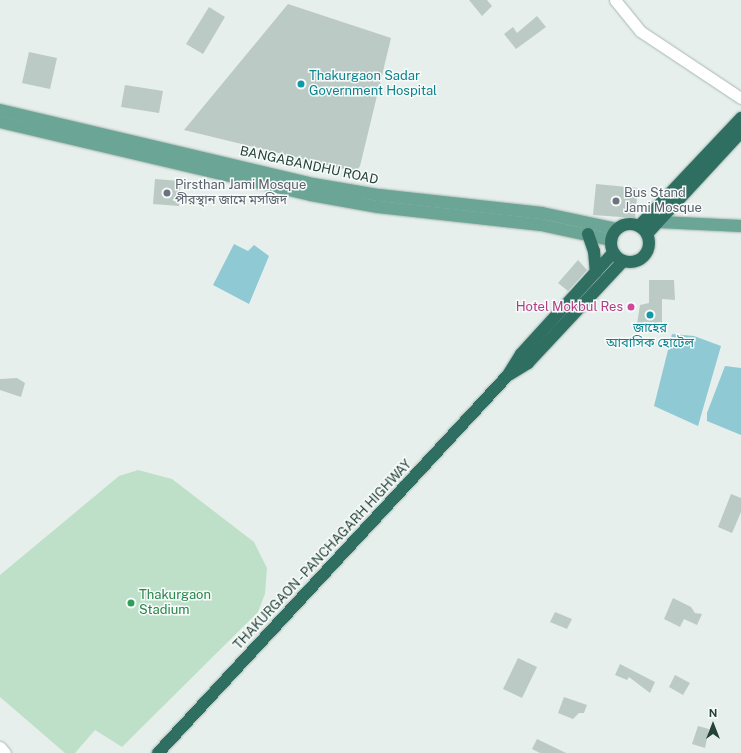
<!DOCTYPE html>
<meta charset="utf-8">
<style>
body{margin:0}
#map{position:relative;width:741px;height:753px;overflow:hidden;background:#e6efeb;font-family:"Public Sans","Noto Sans Bengali",sans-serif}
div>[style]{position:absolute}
.green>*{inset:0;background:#bfe0c8}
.water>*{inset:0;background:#8ec9d4}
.building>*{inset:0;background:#bbcac4}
.roads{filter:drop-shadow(0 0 1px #a8b8b2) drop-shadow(0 0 1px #a8b8b2)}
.minor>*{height:11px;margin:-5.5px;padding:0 5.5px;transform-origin:5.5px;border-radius:5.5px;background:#fff}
.major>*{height:12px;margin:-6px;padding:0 6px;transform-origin:6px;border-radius:6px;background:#6aa596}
.highway>*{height:12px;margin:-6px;padding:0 6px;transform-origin:6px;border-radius:6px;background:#2f6f62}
.highway>.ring{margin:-6px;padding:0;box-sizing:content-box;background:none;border:12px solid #2f6f62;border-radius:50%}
.dots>*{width:11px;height:11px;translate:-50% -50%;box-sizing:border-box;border:2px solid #f7fbf9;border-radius:50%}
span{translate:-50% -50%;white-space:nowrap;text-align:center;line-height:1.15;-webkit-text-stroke:3px #f7fbf9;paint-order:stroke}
.culture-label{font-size:13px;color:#0d838f}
.left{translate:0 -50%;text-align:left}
.street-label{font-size:13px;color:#24423a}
.worship-label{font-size:13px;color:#5b616d}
.hotel-label{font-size:13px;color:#b23c85}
.right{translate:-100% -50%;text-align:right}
.leisure-label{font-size:13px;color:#27864d}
.north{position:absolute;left:693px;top:705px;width:40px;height:40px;-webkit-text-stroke:3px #f7fbf9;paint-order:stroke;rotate:0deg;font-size:11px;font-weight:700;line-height:16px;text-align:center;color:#24423a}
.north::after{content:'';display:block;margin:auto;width:14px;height:18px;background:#24423a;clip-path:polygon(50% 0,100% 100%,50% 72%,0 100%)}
</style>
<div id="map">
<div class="green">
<i style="clip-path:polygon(138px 470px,172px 479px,254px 542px,267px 568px,265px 594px,258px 612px,122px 747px,95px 730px,75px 753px,65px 753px,0 697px,0 575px,119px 476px)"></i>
</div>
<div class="water">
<i style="clip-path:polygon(234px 244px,248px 251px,254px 245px,269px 256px,249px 304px,213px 285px)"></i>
<i style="clip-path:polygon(672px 334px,694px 336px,721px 346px,698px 426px,654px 406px)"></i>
<i style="clip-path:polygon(725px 366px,741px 368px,741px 435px,707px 421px,707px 413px)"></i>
</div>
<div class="building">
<i style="clip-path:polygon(469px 0,487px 0,492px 6px,482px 16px)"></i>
<i style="clip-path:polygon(288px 4px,391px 38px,360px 166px,356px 172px,184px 130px)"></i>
<i style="clip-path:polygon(209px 7px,225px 17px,203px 54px,186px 44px)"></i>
<i style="clip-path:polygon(537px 16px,546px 27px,516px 49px,504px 34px,513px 27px,517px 33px)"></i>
<i style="clip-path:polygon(29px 52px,57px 58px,50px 89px,22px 83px)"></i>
<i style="clip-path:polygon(125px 85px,163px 91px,159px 113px,121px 107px)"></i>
<i style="clip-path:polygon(155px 179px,180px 181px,179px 206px,153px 204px)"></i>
<i style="clip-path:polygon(596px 184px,638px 188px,635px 218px,593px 215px)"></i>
<i style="clip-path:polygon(578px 260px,587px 270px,568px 291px,558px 283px)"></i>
<i style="clip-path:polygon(649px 280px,674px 280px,675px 300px,662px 299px,662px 328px,637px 324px,640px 305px,649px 303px)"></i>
<i style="clip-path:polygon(17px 378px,25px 383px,21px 397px,0 390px,0 379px)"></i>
<i style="clip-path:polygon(731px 494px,741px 498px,741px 512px,732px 533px,718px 527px)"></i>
<i style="clip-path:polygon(673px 598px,691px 607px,695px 613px,702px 614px,697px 625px,684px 619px,680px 627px,664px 619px)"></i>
<i style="clip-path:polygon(555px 612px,572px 619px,567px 629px,550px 622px)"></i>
<i style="clip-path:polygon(518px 658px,537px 667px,522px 698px,503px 689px)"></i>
<i style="clip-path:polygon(620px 664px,655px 682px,650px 693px,629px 677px,627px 680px,615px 675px)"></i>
<i style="clip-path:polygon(675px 675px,690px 683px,683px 695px,669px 687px)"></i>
<i style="clip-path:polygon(564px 697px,587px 705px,584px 713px,579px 713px,573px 719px,558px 713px)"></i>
<i style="clip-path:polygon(698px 726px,709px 729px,705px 748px,692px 744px)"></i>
<i style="clip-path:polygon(537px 739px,566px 753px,540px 753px,532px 749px)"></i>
</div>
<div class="roads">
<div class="minor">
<i style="left:615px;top:0;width:40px;rotate:51deg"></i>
<i style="left:640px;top:31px;width:121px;rotate:33.6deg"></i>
<i style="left:0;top:747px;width:8px;rotate:50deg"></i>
</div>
<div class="major">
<i style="left:0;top:110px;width:322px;rotate:13.3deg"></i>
<i style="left:313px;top:184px;width:67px;rotate:9.5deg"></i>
<i style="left:379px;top:195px;width:164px;rotate:6.3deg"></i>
<i style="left:542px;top:213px;width:77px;rotate:12deg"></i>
<i style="left:0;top:122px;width:319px;rotate:13.2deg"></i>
<i style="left:311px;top:195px;width:68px;rotate:10.2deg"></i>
<i style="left:378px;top:207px;width:164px;rotate:6.3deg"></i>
<i style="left:541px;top:225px;width:72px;rotate:12.1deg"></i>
<i style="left:659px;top:222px;width:82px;rotate:2.8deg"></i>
</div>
<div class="highway">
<i class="ring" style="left:611px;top:224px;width:26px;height:26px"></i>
<i style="left:639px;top:226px;width:149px;rotate:-46.6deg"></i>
<i style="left:588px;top:234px;width:18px;rotate:71deg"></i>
<i style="left:594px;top:251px;width:21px;rotate:85deg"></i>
<i style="left:647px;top:234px;width:139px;rotate:-47.3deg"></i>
<i style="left:510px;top:374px;width:21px;rotate:-31deg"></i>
<i style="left:528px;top:363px;width:139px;rotate:-47deg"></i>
<i style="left:158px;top:753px;width:515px;rotate:-47.2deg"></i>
<i style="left:508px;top:375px;width:25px;rotate:-58deg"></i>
<i style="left:521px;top:354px;width:137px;rotate:-47.7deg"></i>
</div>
</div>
<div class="dots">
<i style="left:301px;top:84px;background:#0f9aa8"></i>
<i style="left:167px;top:193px;background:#6b7280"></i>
<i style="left:616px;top:201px;background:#6b7280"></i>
<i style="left:631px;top:307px;background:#d1479c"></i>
<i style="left:650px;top:315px;background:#0f9aa8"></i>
<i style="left:131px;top:603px;background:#2e9e5b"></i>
</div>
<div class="culture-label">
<span class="left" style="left:309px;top:84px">Thakurgaon Sadar<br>Government Hospital</span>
<span style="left:650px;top:336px">জাহের<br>আবাসিক হোটেল</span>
</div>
<div class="street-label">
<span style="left:309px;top:166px;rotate:12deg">BANGABANDHU ROAD</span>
<span style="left:323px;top:555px;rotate:-47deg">THAKURGAON - PANCHAGARH HIGHWAY</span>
</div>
<div class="worship-label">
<span class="left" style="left:175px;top:193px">Pirsthan Jami Mosque<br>পীরস্থান জামে মসজিদ</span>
<span class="left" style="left:624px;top:201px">Bus Stand<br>Jami Mosque</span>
</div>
<div class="hotel-label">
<span class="right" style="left:623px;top:307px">Hotel Mokbul Res</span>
</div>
<div class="leisure-label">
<span class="left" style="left:139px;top:603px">Thakurgaon<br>Stadium</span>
</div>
<div class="north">N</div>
</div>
